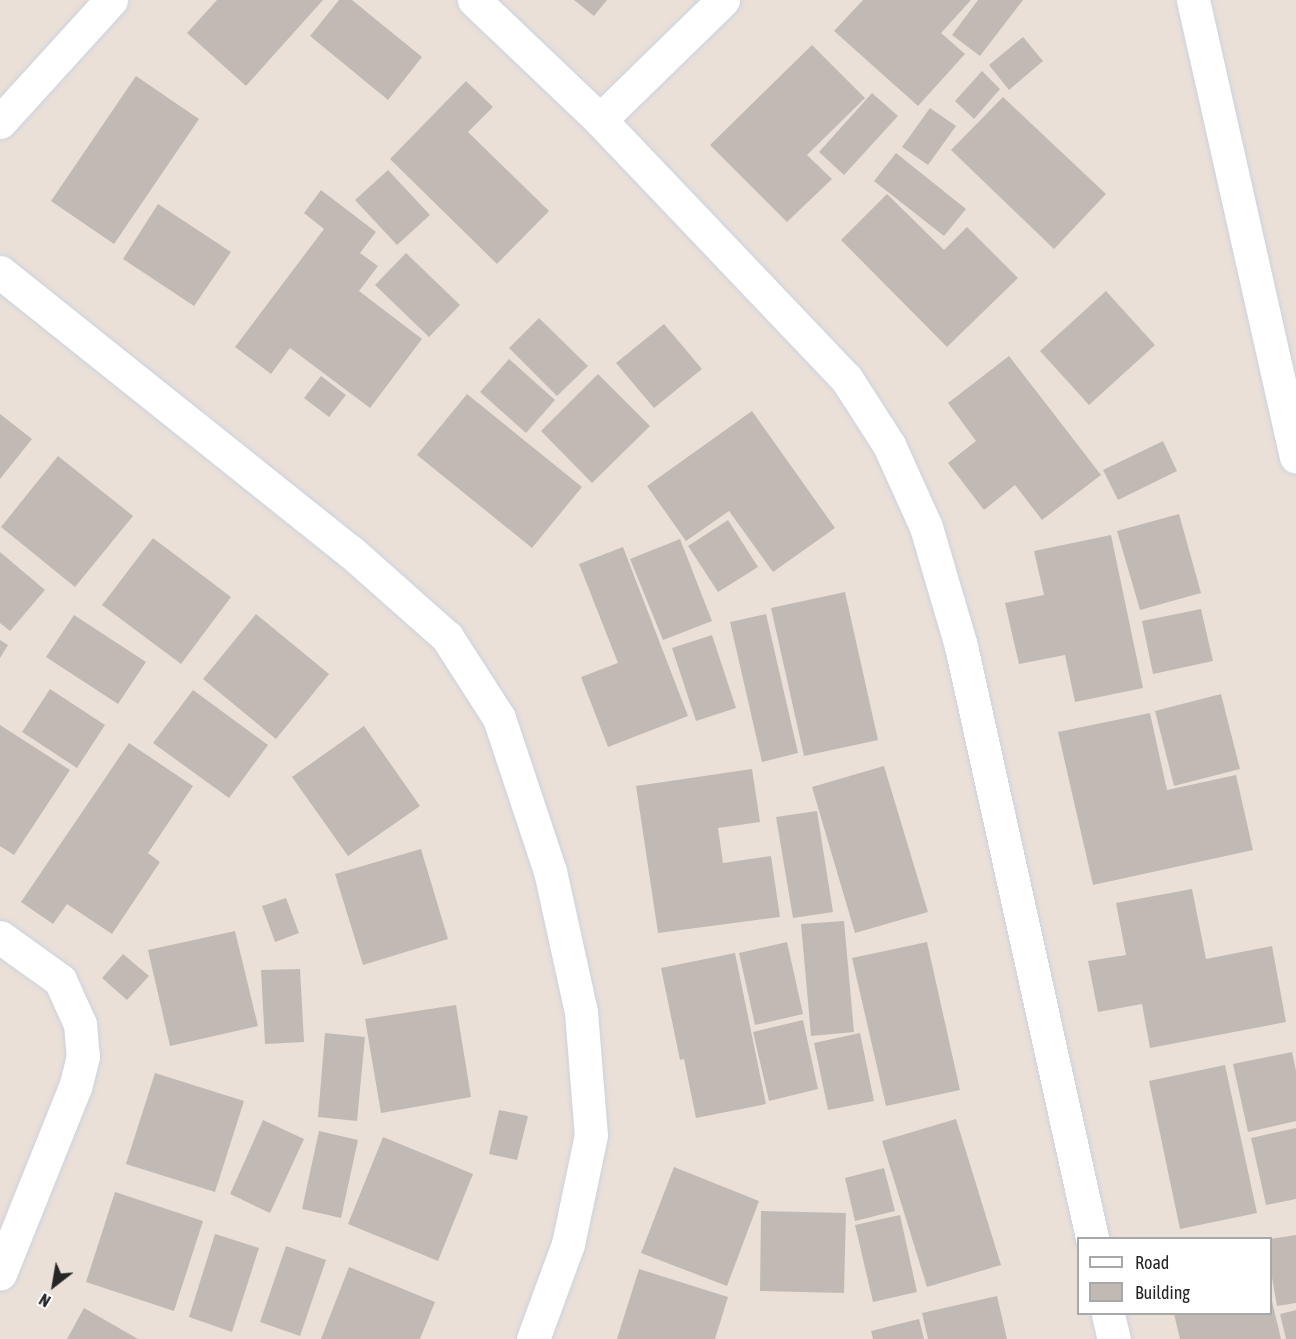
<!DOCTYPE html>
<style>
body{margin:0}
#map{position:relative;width:1296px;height:1339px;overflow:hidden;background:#eae0d7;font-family:"Asap Condensed",sans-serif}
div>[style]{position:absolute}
.building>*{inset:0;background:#c1bab4}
.roads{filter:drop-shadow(0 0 2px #cdd2e0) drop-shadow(0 0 2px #cdd2e0)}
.minor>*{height:33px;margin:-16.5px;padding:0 16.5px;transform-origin:16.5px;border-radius:16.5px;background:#fff}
span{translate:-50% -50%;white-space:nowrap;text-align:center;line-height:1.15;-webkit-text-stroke:4.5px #fff;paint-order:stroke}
.legend{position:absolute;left:1077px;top:1237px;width:195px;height:78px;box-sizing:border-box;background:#fff;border:2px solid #a8a8a8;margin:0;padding:8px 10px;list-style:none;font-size:18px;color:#262626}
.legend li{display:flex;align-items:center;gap:12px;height:30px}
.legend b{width:30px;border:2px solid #a8a8a8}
.north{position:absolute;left:24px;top:1255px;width:60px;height:60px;-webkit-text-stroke:4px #fff;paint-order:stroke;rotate:211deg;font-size:16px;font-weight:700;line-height:24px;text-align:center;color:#262626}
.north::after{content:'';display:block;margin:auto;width:21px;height:27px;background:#262626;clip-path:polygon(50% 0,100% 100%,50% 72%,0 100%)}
</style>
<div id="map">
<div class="building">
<i style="clip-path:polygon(217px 0,323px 0,246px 86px,187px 33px)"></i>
<i style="clip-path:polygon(339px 0,352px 0,422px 57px,388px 100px,310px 36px)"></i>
<i style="clip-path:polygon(574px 0,607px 0,594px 16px)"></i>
<i style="clip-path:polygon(863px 0,971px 0,941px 33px,965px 54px,918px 106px,834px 31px)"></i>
<i style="clip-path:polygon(978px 0,1023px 0,980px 56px,952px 35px)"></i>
<i style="clip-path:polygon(1023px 37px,1043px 61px,1009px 90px,989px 65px)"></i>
<i style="clip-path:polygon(812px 45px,865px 98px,807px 155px,832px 179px,787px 222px,710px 145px)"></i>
<i style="clip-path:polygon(982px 71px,1000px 89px,974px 119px,955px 101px)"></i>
<i style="clip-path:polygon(136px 76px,199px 119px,114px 244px,51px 201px)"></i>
<i style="clip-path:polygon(466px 81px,493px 107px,468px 132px,549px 211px,497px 264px,390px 159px)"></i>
<i style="clip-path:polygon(872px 93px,898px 116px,844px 175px,819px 152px)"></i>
<i style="clip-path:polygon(1003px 97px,1106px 194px,1054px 249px,951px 150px)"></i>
<i style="clip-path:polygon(930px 108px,956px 126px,928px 165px,902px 147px)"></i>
<i style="clip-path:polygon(896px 153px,966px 209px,944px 236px,874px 181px)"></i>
<i style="clip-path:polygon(388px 170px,430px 215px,397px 245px,355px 200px)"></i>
<i style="clip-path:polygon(321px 190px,376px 232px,360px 253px,378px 266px,359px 291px,422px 339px,370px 408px,290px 348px,271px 374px,235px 347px,324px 229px,304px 213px)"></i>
<i style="clip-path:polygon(887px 194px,944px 250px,967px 227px,1018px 278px,947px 347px,841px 240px)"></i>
<i style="clip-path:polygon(158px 204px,231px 252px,194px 306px,123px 259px)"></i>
<i style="clip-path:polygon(406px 253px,460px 305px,429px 337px,375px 285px)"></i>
<i style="clip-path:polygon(1106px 291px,1155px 345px,1089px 405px,1040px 351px)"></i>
<i style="clip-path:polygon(539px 318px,588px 366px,557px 396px,509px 348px)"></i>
<i style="clip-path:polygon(664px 324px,702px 369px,654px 408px,616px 363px)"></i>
<i style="clip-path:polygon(1009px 356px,1101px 475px,1042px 520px,1015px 485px,984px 510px,948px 463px,976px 441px,948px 403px)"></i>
<i style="clip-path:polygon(509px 359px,555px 400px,526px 433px,480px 392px)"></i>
<i style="clip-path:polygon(598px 374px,650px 426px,592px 483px,541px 431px)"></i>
<i style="clip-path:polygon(321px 376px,346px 395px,329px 417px,304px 398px)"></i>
<i style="clip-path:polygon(467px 394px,582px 487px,532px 548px,417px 455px)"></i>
<i style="clip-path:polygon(752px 411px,835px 528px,773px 572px,729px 511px,686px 541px,647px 486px)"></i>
<i style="clip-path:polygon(0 414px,32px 439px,0 479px)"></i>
<i style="clip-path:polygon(1163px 441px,1177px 471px,1118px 500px,1103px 470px)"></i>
<i style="clip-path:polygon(58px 456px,133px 516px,75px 587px,1px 527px)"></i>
<i style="clip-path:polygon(1179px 514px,1201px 593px,1140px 610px,1117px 531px)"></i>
<i style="clip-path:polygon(728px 520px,758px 567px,718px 592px,688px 546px)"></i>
<i style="clip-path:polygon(1111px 535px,1143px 688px,1075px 702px,1065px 655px,1019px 664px,1005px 603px,1044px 595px,1034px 551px)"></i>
<i style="clip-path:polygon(153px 538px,231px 597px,181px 664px,102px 605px)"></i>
<i style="clip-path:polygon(680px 539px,712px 621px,663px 640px,630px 559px)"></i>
<i style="clip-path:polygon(623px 547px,688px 716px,608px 747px,581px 677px,618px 663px,579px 564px)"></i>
<i style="clip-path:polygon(0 552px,45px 590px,10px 631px,0 623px)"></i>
<i style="clip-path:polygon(845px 592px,878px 740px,804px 756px,771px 608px)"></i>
<i style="clip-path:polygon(1201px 609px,1213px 661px,1153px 674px,1142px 621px)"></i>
<i style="clip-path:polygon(256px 614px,329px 674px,276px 739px,203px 679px)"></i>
<i style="clip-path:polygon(766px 614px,798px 753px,762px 762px,730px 622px)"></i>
<i style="clip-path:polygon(74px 615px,146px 662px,118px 704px,46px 657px)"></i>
<i style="clip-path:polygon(712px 635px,736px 708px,696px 721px,672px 648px)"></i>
<i style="clip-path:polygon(0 640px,8px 645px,0 658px)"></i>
<i style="clip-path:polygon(50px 689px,105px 725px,77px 768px,22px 732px)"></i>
<i style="clip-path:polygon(193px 690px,268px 745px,229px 798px,153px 743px)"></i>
<i style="clip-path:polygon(1221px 694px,1240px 769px,1174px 786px,1155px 711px)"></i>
<i style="clip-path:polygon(1150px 713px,1167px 790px,1236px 775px,1253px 850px,1093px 885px,1058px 732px)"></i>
<i style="clip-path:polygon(0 725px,70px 770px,14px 855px,0 846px)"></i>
<i style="clip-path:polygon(364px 726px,420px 806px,348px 856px,292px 777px)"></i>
<i style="clip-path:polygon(129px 743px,193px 786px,148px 853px,160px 862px,112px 934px,67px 904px,53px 924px,21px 902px)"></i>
<i style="clip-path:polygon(884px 766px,928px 912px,855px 933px,812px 787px)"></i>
<i style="clip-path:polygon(752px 769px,760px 822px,718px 828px,723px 863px,771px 856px,780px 917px,658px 933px,636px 786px)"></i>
<i style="clip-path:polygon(817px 811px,833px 912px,793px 918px,776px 817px)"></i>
<i style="clip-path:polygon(421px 849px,448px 939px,363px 965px,335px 874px)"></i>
<i style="clip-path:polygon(1192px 889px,1206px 959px,1272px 946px,1286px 1022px,1150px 1048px,1142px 1004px,1098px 1012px,1088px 961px,1126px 955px,1116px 903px)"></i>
<i style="clip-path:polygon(286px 898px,299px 933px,275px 942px,262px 906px)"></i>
<i style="clip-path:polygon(844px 921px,854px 1032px,811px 1036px,801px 924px)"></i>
<i style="clip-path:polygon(235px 931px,258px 1026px,170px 1046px,148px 950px)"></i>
<i style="clip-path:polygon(787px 942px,803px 1014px,755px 1025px,739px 953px)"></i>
<i style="clip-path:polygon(927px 942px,960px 1090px,886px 1106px,852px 958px)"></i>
<i style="clip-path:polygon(735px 953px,766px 1104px,696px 1118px,684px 1059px,680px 1060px,661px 968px)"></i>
<i style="clip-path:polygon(123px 954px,149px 976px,127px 1000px,102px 978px)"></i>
<i style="clip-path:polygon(300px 969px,304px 1042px,265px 1044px,261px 970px)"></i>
<i style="clip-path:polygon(456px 1005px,471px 1097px,381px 1113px,365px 1019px)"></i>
<i style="clip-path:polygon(803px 1020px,818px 1089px,769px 1101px,753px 1032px)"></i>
<i style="clip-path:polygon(325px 1033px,365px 1037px,357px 1121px,318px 1117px)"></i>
<i style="clip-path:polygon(860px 1033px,874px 1101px,828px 1110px,814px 1043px)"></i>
<i style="clip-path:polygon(1292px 1052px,1296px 1071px,1296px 1121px,1248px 1132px,1233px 1064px)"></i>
<i style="clip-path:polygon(1225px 1065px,1257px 1213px,1180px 1229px,1149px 1081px)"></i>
<i style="clip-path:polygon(155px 1073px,244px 1101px,215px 1192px,126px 1164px)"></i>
<i style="clip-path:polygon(499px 1110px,528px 1116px,517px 1160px,489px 1154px)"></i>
<i style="clip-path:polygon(956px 1119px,1001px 1265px,927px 1287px,882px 1141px)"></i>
<i style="clip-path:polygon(263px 1120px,304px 1139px,270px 1213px,230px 1194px)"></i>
<i style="clip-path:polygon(1296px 1128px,1296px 1199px,1266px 1205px,1251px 1138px)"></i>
<i style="clip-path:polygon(319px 1131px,358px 1140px,341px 1218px,302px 1209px)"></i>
<i style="clip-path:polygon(383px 1137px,473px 1174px,438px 1261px,348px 1224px)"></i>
<i style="clip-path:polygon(674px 1167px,759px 1201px,727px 1286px,641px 1253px)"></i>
<i style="clip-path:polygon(884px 1168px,895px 1211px,855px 1221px,845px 1178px)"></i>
<i style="clip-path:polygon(115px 1192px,203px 1221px,174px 1311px,86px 1282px)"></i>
<i style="clip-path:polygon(761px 1211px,846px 1213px,844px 1293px,760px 1291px)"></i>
<i style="clip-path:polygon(900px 1215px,917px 1292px,873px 1302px,855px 1225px)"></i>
<i style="clip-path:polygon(215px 1234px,259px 1248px,232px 1332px,189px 1317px)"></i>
<i style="clip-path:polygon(1296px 1235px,1296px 1303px,1277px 1306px,1270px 1266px,1270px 1239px)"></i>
<i style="clip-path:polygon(286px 1246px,326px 1260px,300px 1336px,260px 1322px)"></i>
<i style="clip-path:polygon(349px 1267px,435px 1302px,420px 1339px,321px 1339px)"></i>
<i style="clip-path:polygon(639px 1269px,728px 1297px,715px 1339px,617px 1339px)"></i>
<i style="clip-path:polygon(997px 1296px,1007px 1339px,928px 1339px,922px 1313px)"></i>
<i style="clip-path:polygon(1271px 1297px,1281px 1339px,1180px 1339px,1174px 1314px,1270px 1314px)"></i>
<i style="clip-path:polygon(84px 1308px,138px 1339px,67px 1339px)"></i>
<i style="clip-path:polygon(1296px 1310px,1296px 1339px,1286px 1339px,1280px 1314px)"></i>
<i style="clip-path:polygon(919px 1319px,924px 1339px,873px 1339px,871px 1331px)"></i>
</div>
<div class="roads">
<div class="minor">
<i style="left:474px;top:0;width:174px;rotate:43.6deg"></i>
<i style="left:600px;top:120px;width:356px;rotate:46.4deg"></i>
<i style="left:846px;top:378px;width:80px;rotate:57.3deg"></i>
<i style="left:889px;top:445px;width:90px;rotate:65.7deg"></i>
<i style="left:926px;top:527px;width:124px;rotate:73.6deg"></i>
<i style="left:961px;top:646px;width:606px;rotate:77.52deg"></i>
<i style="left:1193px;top:0;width:468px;rotate:77.3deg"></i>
<i style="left:600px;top:120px;width:172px;rotate:-44.3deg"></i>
<i style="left:0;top:122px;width:165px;rotate:-47.7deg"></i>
<i style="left:0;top:272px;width:448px;rotate:38.6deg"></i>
<i style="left:350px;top:551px;width:130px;rotate:41.6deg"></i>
<i style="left:447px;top:637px;width:96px;rotate:57.3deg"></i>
<i style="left:499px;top:718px;width:161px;rotate:71.6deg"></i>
<i style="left:550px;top:871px;width:144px;rotate:77.6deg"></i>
<i style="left:581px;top:1012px;width:123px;rotate:85.4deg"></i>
<i style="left:591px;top:1135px;width:111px;rotate:101.9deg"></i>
<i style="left:568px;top:1244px;width:101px;rotate:110.2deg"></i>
<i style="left:0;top:937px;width:74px;rotate:35.6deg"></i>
<i style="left:60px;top:980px;width:48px;rotate:65.6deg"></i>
<i style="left:80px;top:1024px;width:32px;rotate:85deg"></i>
<i style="left:83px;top:1056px;width:32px;rotate:104deg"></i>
<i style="left:75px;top:1087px;width:201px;rotate:111.9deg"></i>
<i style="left:1108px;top:1314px;width:26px;rotate:77deg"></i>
</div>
</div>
<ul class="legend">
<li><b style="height:8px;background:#fff"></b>Road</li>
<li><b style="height:16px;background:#c1bab4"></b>Building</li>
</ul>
<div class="north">N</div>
</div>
